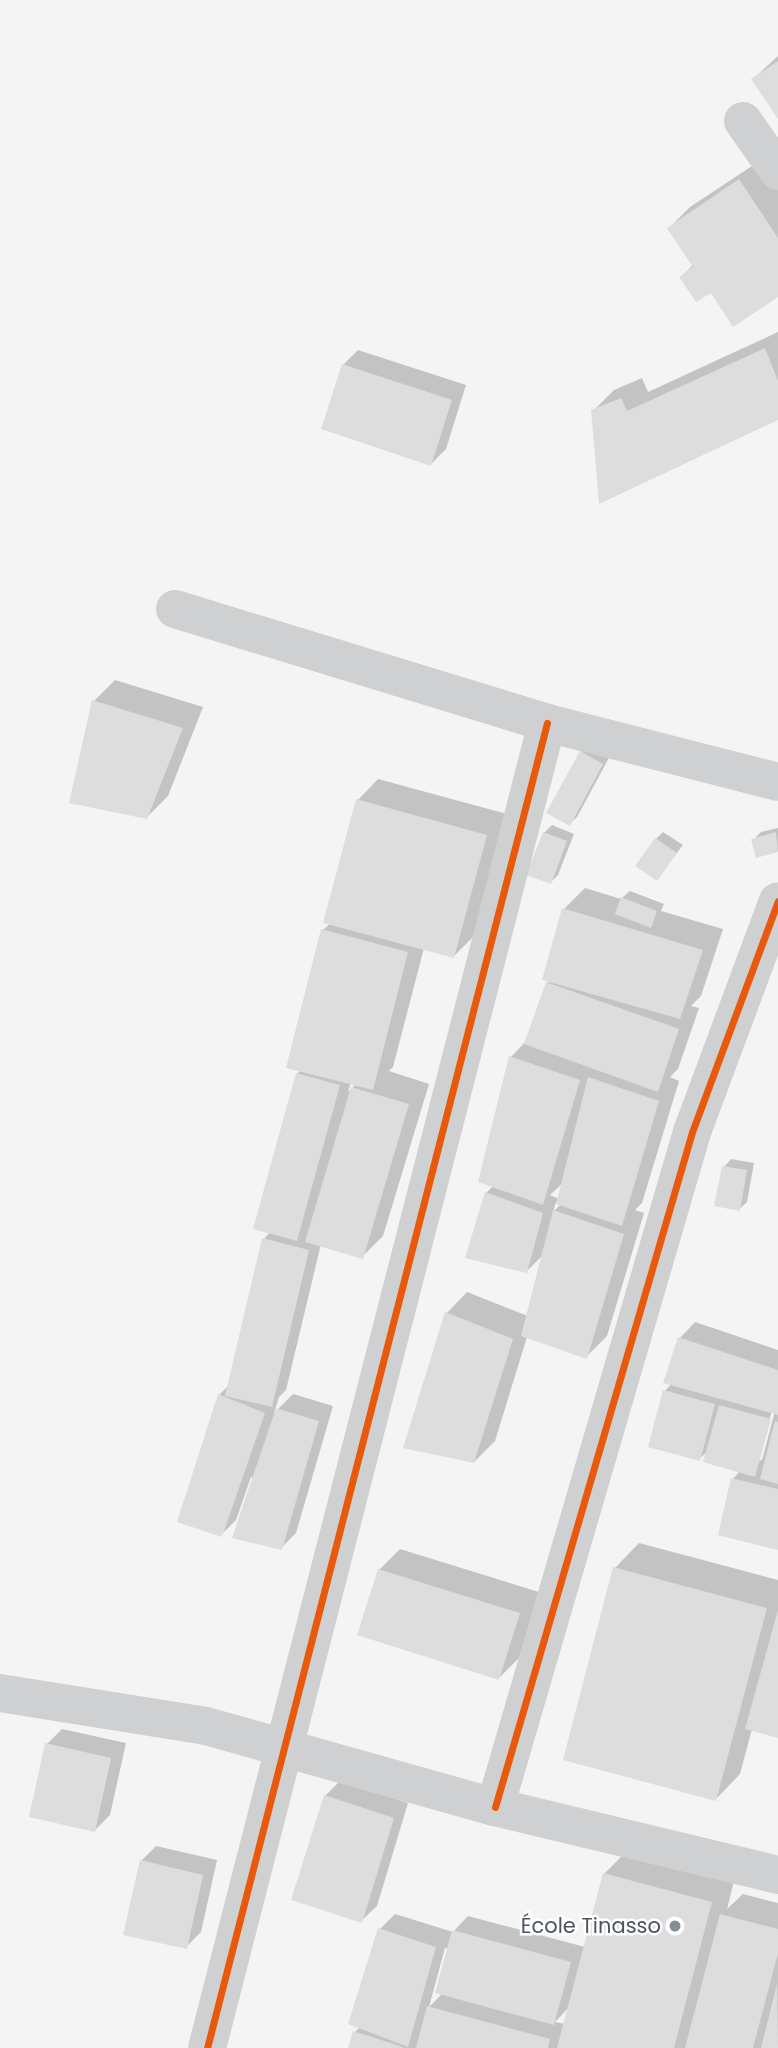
<!DOCTYPE html>
<meta charset="utf-8">
<style>
body{margin:0}
#map{position:relative;width:778px;height:2048px;overflow:hidden;background:#f4f4f4;font-family:Poppins,sans-serif}
div>[style]{position:absolute}
.shadow>*{inset:0;background:#0003}
.building>*{inset:0;background:#ddddde}
.minor>*{height:38px;margin:-19px;padding:0 19px;transform-origin:19px;border-radius:19px;background:#ced0d2}
.cycleway>*{height:7px;margin:-3.5px;padding:0 3.5px;transform-origin:3.5px;border-radius:3.5px;background:#e8590c}
.dots>*{width:19px;height:19px;translate:-50% -50%;box-sizing:border-box;border:4px solid #fff;border-radius:50%}
span{translate:-50% -50%;white-space:nowrap;text-align:center;line-height:1.15;-webkit-text-stroke:5px #fff;paint-order:stroke}
.poi-label{font-size:21px;color:#4a5661}
.right{translate:-100% -50%;text-align:right}
</style>
<div id="map">
<div class="shadow">
<i style="clip-path:polygon(778px 56px,778px 116px,753px 79px)"></i>
<i style="clip-path:polygon(761px 160px,778px 186px,778px 295px,711px 290px,681px 277px,694px 264px,669px 228px,690px 207px)"></i>
<i style="clip-path:polygon(778px 332px,778px 419px,593px 411px,614px 390px,642px 378px,648px 392px)"></i>
<i style="clip-path:polygon(358px 350px,466px 385px,446px 449px,431px 464px,343px 365px)"></i>
<i style="clip-path:polygon(115px 680px,203px 707px,168px 796px,147px 817px,94px 701px)"></i>
<i style="clip-path:polygon(589px 744px,610px 756px,577px 817px,569px 824px,581px 752px)"></i>
<i style="clip-path:polygon(evenodd,378px 779px,507px 814px,475px 935px,454px 956px,424px 948px,393px 1067px,389px 1071px,429px 1084px,383px 1236px,362px 1257px,321px 1244px,286px 1390px,279px 1397px,274px 1413px,293px 1394px,333px 1406px,296px 1533px,281px 1548px,254px 1478px,251px 1477px,236px 1520px,221px 1535px,219px 1395px,229px 1385px,264px 1239px,270px 1232px,297px 1074px,301px 1070px,323px 930px,331px 923px,358px 800px,378px 779px,351px 1082px,356px 1084px,348px 1092px,351px 1082px)"></i>
<i style="clip-path:polygon(552px 825px,574px 834px,558px 875px,551px 882px,544px 833px)"></i>
<i style="clip-path:polygon(778px 828px,778px 851px,757px 856px,753px 840px,761px 832px)"></i>
<i style="clip-path:polygon(663px 832px,683px 845px,657px 879px,656px 839px)"></i>
<i style="clip-path:polygon(evenodd,585px 888px,621px 899px,630px 891px,664px 904px,661px 911px,723px 929px,701px 996px,691px 1006px,699px 1008px,678px 1069px,670px 1077px,679px 1081px,642px 1203px,635px 1210px,644px 1213px,607px 1336px,586px 1357px,527px 1337px,495px 1441px,474px 1462px,447px 1313px,467px 1292px,528px 1316px,543px 1255px,527px 1271px,486px 1193px,493px 1186px,480px 1181px,511px 1057px,528px 1039px,549px 980px,564px 909px,585px 888px,563px 1183px,559px 1199px,550px 1195px,563px 1183px,585px 888px,556px 1202px,561px 1204px,553px 1212px,556px 1202px)"></i>
<i style="clip-path:polygon(731px 1159px,754px 1163px,747px 1202px,739px 1209px,724px 1167px)"></i>
<i style="clip-path:polygon(evenodd,695px 1322px,778px 1350px,778px 1548px,733px 1479px,740px 1471px,708px 1451px,699px 1459px,665px 1391px,672px 1383px,680px 1338px,695px 1322px,772px 1410px,775px 1411px,762px 1460px,758px 1460px,772px 1410px)"></i>
<i style="clip-path:polygon(639px 1543px,778px 1580px,778px 1736px,752px 1729px,740px 1774px,716px 1799px,615px 1568px)"></i>
<i style="clip-path:polygon(400px 1549px,539px 1592px,520px 1657px,499px 1678px,379px 1570px)"></i>
<i style="clip-path:polygon(62px 1729px,126px 1743px,110px 1815px,95px 1830px,47px 1744px)"></i>
<i style="clip-path:polygon(340px 1781px,408px 1803px,377px 1906px,361px 1921px,325px 1796px)"></i>
<i style="clip-path:polygon(156px 1846px,217px 1860px,201px 1932px,186px 1947px,141px 1861px)"></i>
<i style="clip-path:polygon(evenodd,629px 1849px,735px 1877px,727px 1909px,743px 1894px,778px 1903px,778px 2048px,350px 2048px,355px 2032px,360px 2027px,380px 1929px,395px 1914px,453px 1932px,468px 1916px,585px 1947px,604px 1874px,629px 1849px,445px 1948px,449px 1949px,443px 1993px,429px 2007px,445px 1948px,629px 1849px,570px 2006px,565px 2024px,555px 2022px,570px 2006px)"></i>
</div>
<div class="building">
<i style="clip-path:polygon(778px 61px,778px 119px,751px 79px)"></i>
<i style="clip-path:polygon(739px 179px,778px 238px,778px 297px,733px 327px,711px 293px,696px 302px,679px 277px,693px 267px,667px 228px)"></i>
<i style="clip-path:polygon(765px 348px,778px 381px,778px 420px,599px 504px,591px 410px,621px 398px,627px 411px)"></i>
<i style="clip-path:polygon(342px 364px,452px 400px,431px 466px,321px 429px)"></i>
<i style="clip-path:polygon(92px 700px,183px 728px,147px 819px,69px 803px)"></i>
<i style="clip-path:polygon(580px 751px,603px 764px,570px 826px,546px 813px)"></i>
<i style="clip-path:polygon(356px 799px,487px 835px,454px 958px,323px 923px)"></i>
<i style="clip-path:polygon(543px 832px,567px 841px,551px 884px,526px 875px)"></i>
<i style="clip-path:polygon(776px 832px,778px 852px,756px 858px,751px 839px)"></i>
<i style="clip-path:polygon(655px 838px,677px 853px,657px 881px,635px 866px)"></i>
<i style="clip-path:polygon(621px 897px,657px 911px,651px 928px,615px 914px)"></i>
<i style="clip-path:polygon(562px 908px,703px 950px,680px 1019px,542px 980px)"></i>
<i style="clip-path:polygon(321px 929px,408px 952px,373px 1090px,286px 1068px)"></i>
<i style="clip-path:polygon(546px 982px,679px 1029px,658px 1092px,524px 1044px)"></i>
<i style="clip-path:polygon(509px 1056px,580px 1080px,543px 1205px,478px 1182px)"></i>
<i style="clip-path:polygon(296px 1073px,340px 1085px,297px 1241px,253px 1229px)"></i>
<i style="clip-path:polygon(588px 1077px,659px 1101px,622px 1226px,556px 1204px)"></i>
<i style="clip-path:polygon(351px 1087px,409px 1104px,363px 1259px,305px 1242px)"></i>
<i style="clip-path:polygon(722px 1166px,747px 1170px,740px 1211px,714px 1206px)"></i>
<i style="clip-path:polygon(485px 1192px,543px 1213px,527px 1273px,465px 1258px)"></i>
<i style="clip-path:polygon(553px 1210px,624px 1234px,587px 1359px,521px 1336px)"></i>
<i style="clip-path:polygon(262px 1238px,309px 1250px,272px 1407px,225px 1396px)"></i>
<i style="clip-path:polygon(445px 1312px,513px 1339px,474px 1463px,403px 1448px)"></i>
<i style="clip-path:polygon(678px 1337px,778px 1370px,778px 1415px,663px 1383px)"></i>
<i style="clip-path:polygon(663px 1390px,715px 1404px,700px 1461px,648px 1447px)"></i>
<i style="clip-path:polygon(218px 1394px,265px 1413px,222px 1537px,177px 1522px)"></i>
<i style="clip-path:polygon(719px 1405px,771px 1419px,755px 1477px,703px 1462px)"></i>
<i style="clip-path:polygon(276px 1408px,319px 1421px,282px 1550px,232px 1538px)"></i>
<i style="clip-path:polygon(775px 1421px,778px 1422px,778px 1484px,760px 1479px)"></i>
<i style="clip-path:polygon(731px 1478px,778px 1489px,778px 1550px,718px 1535px)"></i>
<i style="clip-path:polygon(613px 1567px,767px 1608px,716px 1801px,563px 1760px)"></i>
<i style="clip-path:polygon(378px 1569px,520px 1613px,499px 1680px,357px 1635px)"></i>
<i style="clip-path:polygon(778px 1610px,778px 1738px,745px 1729px)"></i>
<i style="clip-path:polygon(45px 1743px,111px 1758px,95px 1832px,29px 1817px)"></i>
<i style="clip-path:polygon(324px 1795px,394px 1818px,362px 1923px,291px 1900px)"></i>
<i style="clip-path:polygon(140px 1860px,203px 1875px,187px 1949px,123px 1935px)"></i>
<i style="clip-path:polygon(603px 1873px,712px 1902px,674px 2048px,557px 2048px)"></i>
<i style="clip-path:polygon(720px 1914px,778px 1929px,778px 1953px,753px 2048px,685px 2048px)"></i>
<i style="clip-path:polygon(378px 1928px,436px 1947px,408px 2047px,348px 2024px)"></i>
<i style="clip-path:polygon(452px 1930px,571px 1962px,554px 2025px,435px 1993px)"></i>
<i style="clip-path:polygon(777px 1984px,778px 2048px,761px 2048px)"></i>
<i style="clip-path:polygon(427px 2006px,550px 2039px,548px 2048px,416px 2048px)"></i>
<i style="clip-path:polygon(353px 2031px,403px 2047px,403px 2048px,348px 2048px)"></i>
</div>
<div class="minor">
<i style="left:743px;top:121px;width:61px;rotate:55deg"></i>
<i style="left:175px;top:609px;width:389px;rotate:17deg"></i>
<i style="left:547px;top:723px;width:238px;rotate:14.3deg"></i>
<i style="left:0;top:1693px;width:209px;rotate:9.1deg"></i>
<i style="left:206px;top:1726px;width:300px;rotate:15.7deg"></i>
<i style="left:495px;top:1807px;width:291px;rotate:13.5deg"></i>
<i style="left:495px;top:1807px;width:703px;rotate:-73.73deg"></i>
<i style="left:692px;top:1132px;width:246px;rotate:-69.6deg"></i>
<i style="left:207px;top:2048px;width:1368px;rotate:-75.61deg"></i>
</div>
<div class="cycleway">
<i style="left:495px;top:1807px;width:703px;rotate:-73.73deg"></i>
<i style="left:692px;top:1132px;width:246px;rotate:-69.6deg"></i>
<i style="left:207px;top:2048px;width:1368px;rotate:-75.61deg"></i>
</div>
<div class="dots">
<i style="left:675px;top:1926px;background:#868d94"></i>
</div>
<div class="poi-label">
<span class="right" style="left:661px;top:1926px">École Tinasso</span>
</div>
</div>
